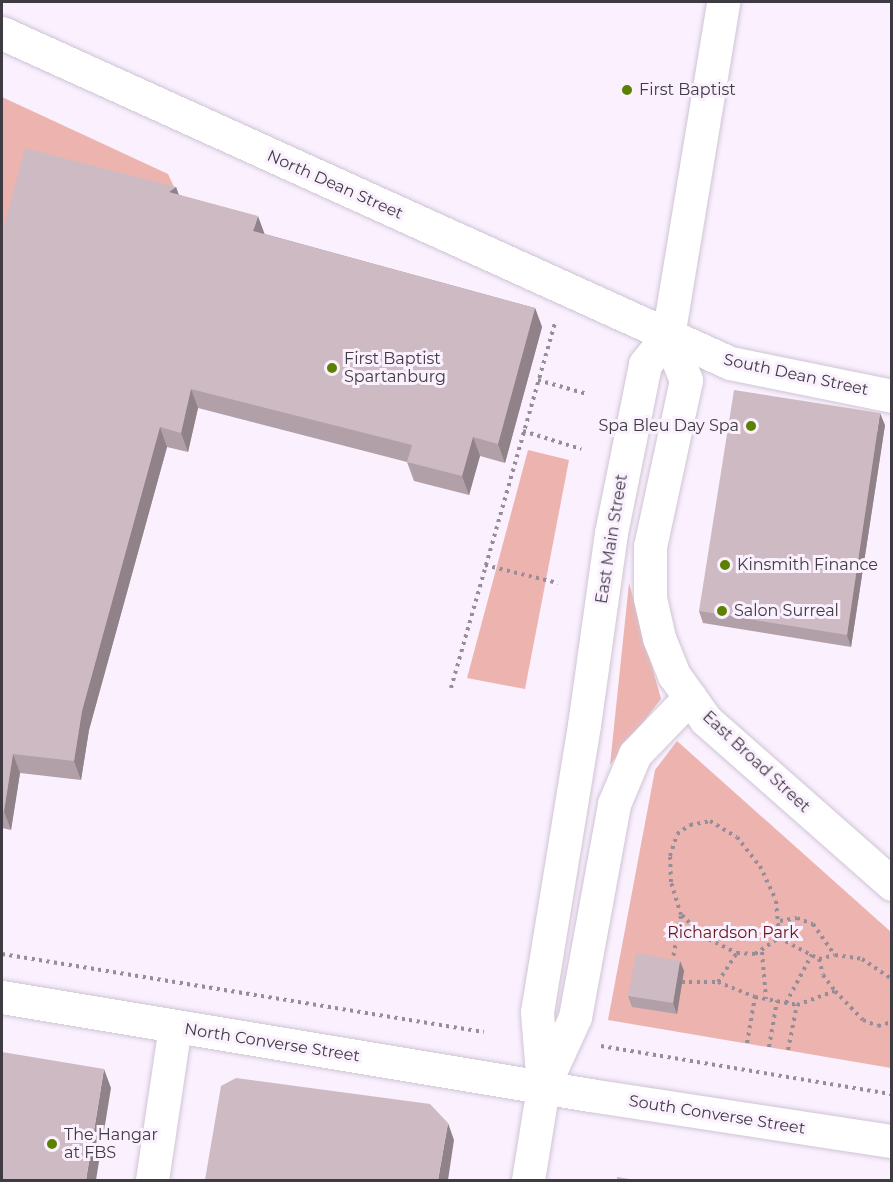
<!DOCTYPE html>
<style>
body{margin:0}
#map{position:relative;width:893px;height:1182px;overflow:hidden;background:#faf0fe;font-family:Montserrat,sans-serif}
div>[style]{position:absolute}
.green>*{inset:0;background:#edb4af}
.path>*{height:4px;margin-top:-2px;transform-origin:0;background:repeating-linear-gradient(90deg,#958e99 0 3px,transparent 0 7.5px)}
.roads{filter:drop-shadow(0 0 2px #cfc4d4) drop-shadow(0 0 2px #cfc4d4)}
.minor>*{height:33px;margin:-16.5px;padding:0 16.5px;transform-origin:16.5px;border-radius:16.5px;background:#fff}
.wall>*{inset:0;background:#b1a0a8}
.shaded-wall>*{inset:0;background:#908288}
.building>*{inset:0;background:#cebac3}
.dots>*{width:16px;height:16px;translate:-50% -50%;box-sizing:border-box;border:3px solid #faf0fe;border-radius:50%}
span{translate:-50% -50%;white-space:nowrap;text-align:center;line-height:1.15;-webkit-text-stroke:6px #faf0fe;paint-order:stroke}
.poi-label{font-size:16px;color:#3f3b42}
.left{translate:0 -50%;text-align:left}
.right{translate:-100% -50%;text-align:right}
.street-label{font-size:16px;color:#3f3b42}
.park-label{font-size:16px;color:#671719}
.frame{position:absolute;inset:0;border:3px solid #3f3b42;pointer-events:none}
</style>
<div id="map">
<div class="green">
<i style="clip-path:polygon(2px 97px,168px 174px,183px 206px,2px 278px)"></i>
<i style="clip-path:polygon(528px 450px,569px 460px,525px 689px,467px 678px)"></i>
<i style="clip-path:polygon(629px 583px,661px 699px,610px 765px)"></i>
<i style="clip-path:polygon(677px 741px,891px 932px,891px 1068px,608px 1020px,655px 770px)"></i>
</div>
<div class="path">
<i style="left:538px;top:380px;width:51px;rotate:15.9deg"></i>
<i style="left:523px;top:431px;width:61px;rotate:17.2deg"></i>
<i style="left:485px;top:565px;width:75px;rotate:13.9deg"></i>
<i style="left:451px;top:688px;width:380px;rotate:-74.1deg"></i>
<i style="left:682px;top:915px;width:29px;rotate:46deg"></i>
<i style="left:702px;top:936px;width:39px;rotate:26deg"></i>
<i style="left:780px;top:921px;width:17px;rotate:-10deg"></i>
<i style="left:797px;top:918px;width:17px;rotate:21deg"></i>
<i style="left:813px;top:924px;width:38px;rotate:55deg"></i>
<i style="left:762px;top:952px;width:47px;rotate:85.1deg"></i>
<i style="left:2px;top:954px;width:488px;rotate:9.2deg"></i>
<i style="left:819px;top:959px;width:16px;rotate:-14deg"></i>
<i style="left:835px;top:955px;width:27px;rotate:8deg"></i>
<i style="left:862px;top:959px;width:36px;rotate:34deg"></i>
<i style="left:672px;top:963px;width:49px;rotate:-79.4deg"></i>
<i style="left:681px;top:915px;width:34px;rotate:-107deg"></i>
<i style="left:671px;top:882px;width:26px;rotate:-92deg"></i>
<i style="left:670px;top:856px;width:23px;rotate:-72deg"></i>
<i style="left:677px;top:834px;width:16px;rotate:-35deg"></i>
<i style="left:690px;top:825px;width:20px;rotate:-11deg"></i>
<i style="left:710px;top:821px;width:31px;rotate:31deg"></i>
<i style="left:737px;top:837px;width:37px;rotate:52deg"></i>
<i style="left:760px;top:866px;width:38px;rotate:65deg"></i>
<i style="left:776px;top:901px;width:37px;rotate:85deg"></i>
<i style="left:682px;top:982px;width:36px"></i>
<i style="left:718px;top:982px;width:40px;rotate:22deg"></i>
<i style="left:755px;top:997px;width:43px;rotate:10.8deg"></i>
<i style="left:797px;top:1005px;width:40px;rotate:-20.2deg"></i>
<i style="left:835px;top:991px;width:40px;rotate:46deg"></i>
<i style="left:863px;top:1020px;width:16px;rotate:22deg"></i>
<i style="left:878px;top:1026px;width:15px;rotate:-16deg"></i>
<i style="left:718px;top:982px;width:35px;rotate:-57deg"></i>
<i style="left:737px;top:953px;width:18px;rotate:3deg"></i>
<i style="left:755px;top:954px;width:29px;rotate:-34deg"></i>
<i style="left:779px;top:938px;width:45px;rotate:27.7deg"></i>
<i style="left:819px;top:959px;width:16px;rotate:76deg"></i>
<i style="left:823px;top:975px;width:20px;rotate:53deg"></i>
<i style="left:786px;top:1003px;width:55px;rotate:-62deg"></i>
<i style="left:747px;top:1043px;width:47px;rotate:-80.1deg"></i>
<i style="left:601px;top:1046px;width:295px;rotate:9.4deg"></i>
<i style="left:769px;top:1047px;width:47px;rotate:-80.1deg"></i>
<i style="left:788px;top:1050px;width:46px;rotate:-78.7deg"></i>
</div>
<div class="roads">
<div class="minor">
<i style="left:2px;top:33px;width:799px;rotate:24.38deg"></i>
<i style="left:730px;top:363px;width:165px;rotate:11.5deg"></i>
<i style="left:668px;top:336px;width:48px;rotate:67.8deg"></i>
<i style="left:686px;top:380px;width:170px;rotate:102.2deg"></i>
<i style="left:650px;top:546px;width:52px;rotate:90deg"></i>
<i style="left:650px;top:598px;width:41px;rotate:77.3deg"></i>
<i style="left:659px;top:638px;width:40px;rotate:68deg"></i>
<i style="left:674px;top:675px;width:55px;rotate:54.6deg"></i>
<i style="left:706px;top:720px;width:248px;rotate:41.4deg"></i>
<i style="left:2px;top:997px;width:596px;rotate:9.46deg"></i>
<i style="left:590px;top:1095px;width:305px;rotate:8.7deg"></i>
<i style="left:544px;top:1085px;width:75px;rotate:-65.5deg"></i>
<i style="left:575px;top:1017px;width:217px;rotate:-79.6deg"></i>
<i style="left:614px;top:804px;width:54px;rotate:-67.2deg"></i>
<i style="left:635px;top:754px;width:79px;rotate:-46deg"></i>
<i style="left:152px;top:1180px;width:155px;rotate:-81.5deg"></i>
<i style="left:528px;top:1180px;width:94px;rotate:-80.8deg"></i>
<i style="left:543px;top:1087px;width:75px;rotate:-94.6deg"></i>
<i style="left:537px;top:1012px;width:291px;rotate:-80.7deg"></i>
<i style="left:584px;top:725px;width:194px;rotate:-82deg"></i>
<i style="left:611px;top:533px;width:172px;rotate:-78.6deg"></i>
<i style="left:645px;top:364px;width:36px;rotate:-51deg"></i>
<i style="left:668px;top:336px;width:338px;rotate:-80.6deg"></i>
</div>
</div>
<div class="wall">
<i style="clip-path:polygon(176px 187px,178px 194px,265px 234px,535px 308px,542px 327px,505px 463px,480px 456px,469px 495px,414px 481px,407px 462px,198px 408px,188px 452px,167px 447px,89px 730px,81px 780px,20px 773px,11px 830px,2px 828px,2px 233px)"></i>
<i style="clip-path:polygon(885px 425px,851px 647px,703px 623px,699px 611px)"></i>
<i style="clip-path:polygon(680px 961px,684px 971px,677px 1014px,632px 1007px,628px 996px)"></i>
</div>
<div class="shaded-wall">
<i style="clip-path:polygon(176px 187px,183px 206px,169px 192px)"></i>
<i style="clip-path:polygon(258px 216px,265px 235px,253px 231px)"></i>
<i style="clip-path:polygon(535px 308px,542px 327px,505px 463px,498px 444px)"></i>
<i style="clip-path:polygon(191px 389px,198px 408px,188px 452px,181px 433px)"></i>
<i style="clip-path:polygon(880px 413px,885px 425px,851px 647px,847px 635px)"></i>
<i style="clip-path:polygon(160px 427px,167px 447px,89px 730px,81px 780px,74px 761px,82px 711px)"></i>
<i style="clip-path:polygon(473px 437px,480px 456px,469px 495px,462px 476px)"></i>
<i style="clip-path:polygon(13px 754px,20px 773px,11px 830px,4px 811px)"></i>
<i style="clip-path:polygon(680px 961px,684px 971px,677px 1014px,673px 1003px)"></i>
<i style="clip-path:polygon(104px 1069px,111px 1088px,96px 1180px,86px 1180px)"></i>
<i style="clip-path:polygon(448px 1123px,454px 1140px,448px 1180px,438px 1180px)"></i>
</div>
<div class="building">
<i style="clip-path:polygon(25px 148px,176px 187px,169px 192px,258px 216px,253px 231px,535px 308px,498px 444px,473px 437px,462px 476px,407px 462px,412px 445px,191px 389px,181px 433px,160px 427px,82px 711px,74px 761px,13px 754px,4px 811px,2px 810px,2px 233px)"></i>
<i style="clip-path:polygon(734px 390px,880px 413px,847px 635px,699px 611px)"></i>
<i style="clip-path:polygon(636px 953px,680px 961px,673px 1003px,628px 996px)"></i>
<i style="clip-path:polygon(2px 1052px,104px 1069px,86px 1180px,2px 1180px)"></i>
<i style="clip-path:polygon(236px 1078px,430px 1104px,448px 1123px,438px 1180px,205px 1180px,221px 1086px)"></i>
<i style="clip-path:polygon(617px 1177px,636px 1180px,617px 1180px)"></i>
</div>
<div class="dots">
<i style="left:627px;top:90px;background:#5a8100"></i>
<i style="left:332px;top:368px;background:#5a8100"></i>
<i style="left:751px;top:426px;background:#5a8100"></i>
<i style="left:725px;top:565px;background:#5a8100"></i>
<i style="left:722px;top:611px;background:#5a8100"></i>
<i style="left:52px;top:1144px;background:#5a8100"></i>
</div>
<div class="poi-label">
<span class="left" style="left:639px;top:90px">First Baptist</span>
<span class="left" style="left:344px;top:368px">First Baptist<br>Spartanburg</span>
<span class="right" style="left:739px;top:426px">Spa Bleu Day Spa</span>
<span class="left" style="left:737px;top:565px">Kinsmith Finance</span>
<span class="left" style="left:734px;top:611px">Salon Surreal</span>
<span class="left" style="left:64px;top:1144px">The Hangar<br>at FBS</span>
</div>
<div class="street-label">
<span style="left:335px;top:185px;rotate:24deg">North Dean Street</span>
<span style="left:796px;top:375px;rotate:12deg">South Dean Street</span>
<span style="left:612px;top:539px;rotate:-81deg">East Main Street</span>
<span style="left:756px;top:762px;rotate:43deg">East Broad Street</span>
<span style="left:272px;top:1043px;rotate:9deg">North Converse Street</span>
<span style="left:717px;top:1115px;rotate:9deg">South Converse Street</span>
</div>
<div class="park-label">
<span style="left:733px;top:933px">Richardson Park</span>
</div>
<div class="frame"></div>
</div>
